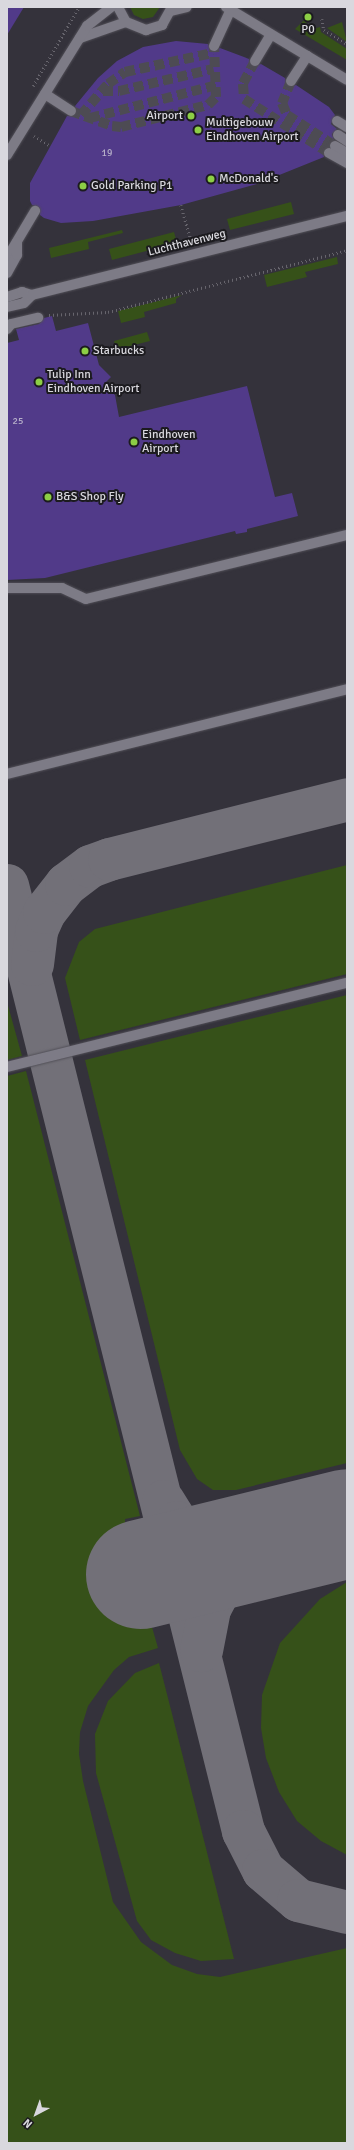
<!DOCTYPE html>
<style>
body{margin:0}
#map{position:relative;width:354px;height:2150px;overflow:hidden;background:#34323b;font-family:Signika,sans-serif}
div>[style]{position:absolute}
.green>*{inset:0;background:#365119}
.taxiway>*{height:43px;margin:-21.5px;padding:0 21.5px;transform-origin:21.5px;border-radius:21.5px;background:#727078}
.runway>*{height:109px;margin:-54.5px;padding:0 54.5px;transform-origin:54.5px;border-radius:54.5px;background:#727078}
.building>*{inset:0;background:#513a89}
.minor-tunnel>*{height:10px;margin-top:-5px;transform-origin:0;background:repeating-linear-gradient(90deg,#4d4b53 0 10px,transparent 0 15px)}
.path>*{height:2.5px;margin-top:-1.25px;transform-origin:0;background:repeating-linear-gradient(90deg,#67656d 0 1px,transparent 0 4px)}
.roads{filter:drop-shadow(0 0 1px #514f57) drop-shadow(0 0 1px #514f57)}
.minor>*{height:10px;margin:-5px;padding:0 5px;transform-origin:5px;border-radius:5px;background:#7d7b86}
.dots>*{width:11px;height:11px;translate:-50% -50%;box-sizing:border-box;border:2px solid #1c1b1f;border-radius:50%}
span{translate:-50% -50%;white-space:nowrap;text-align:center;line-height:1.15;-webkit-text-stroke:4px #1c1b1f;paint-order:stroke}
.number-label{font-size:10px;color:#b7b0c9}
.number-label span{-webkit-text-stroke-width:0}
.poi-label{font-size:12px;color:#d9d8de}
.right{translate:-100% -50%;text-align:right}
.left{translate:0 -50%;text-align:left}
.street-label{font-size:12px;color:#d9d8de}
.frame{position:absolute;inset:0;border:8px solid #d9d8de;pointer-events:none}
.north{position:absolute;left:16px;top:2094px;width:40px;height:40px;-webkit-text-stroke:3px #1c1b1f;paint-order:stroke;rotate:221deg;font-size:11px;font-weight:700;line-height:16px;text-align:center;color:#d9d8de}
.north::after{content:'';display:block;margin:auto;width:14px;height:18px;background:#d9d8de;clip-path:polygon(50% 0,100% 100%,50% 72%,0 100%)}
</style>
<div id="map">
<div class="green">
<i style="clip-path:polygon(130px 7px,160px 7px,153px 17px,143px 19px,134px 15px)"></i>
<i style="clip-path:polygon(305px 19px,309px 30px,320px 27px,321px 32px,347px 49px,347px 60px,295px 29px)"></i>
<i style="clip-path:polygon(342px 22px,347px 42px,327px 28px)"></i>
<i style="clip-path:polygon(291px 202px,294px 214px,230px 230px,227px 219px)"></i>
<i style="clip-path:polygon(122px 230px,123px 233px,88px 242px,89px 249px,51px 258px,49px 248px)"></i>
<i style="clip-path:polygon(174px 232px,177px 243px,112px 260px,109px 249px)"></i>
<i style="clip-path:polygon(337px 257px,338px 264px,305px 272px,307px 277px,267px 287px,264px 275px)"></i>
<i style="clip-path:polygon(182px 295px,176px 299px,176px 303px,144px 312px,145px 317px,121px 323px,118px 311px)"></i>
<i style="clip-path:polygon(147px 332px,150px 341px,130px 346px,132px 352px,118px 355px,114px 341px)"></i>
<i style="clip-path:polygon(347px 865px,347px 974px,80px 1040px,65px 978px,79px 942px,95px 929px)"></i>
<i style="clip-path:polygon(347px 995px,347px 1463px,236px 1490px,213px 1490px,197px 1479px,180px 1450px,85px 1060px)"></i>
<i style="clip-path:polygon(7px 1002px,22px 1056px,7px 1060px)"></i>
<i style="clip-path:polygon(26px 1071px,140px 1516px,125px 1519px,125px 1523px,119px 1525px,145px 1628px,152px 1627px,158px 1648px,129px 1657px,114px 1670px,88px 1706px,80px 1732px,79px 1754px,83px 1781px,113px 1902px,141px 1942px,172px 1965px,197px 1974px,220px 1977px,347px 1948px,347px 2143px,7px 2143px,7px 1076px)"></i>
<i style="clip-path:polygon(347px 1582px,347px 1855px,321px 1841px,297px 1821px,279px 1792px,266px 1758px,261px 1728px,262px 1695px,280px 1643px,320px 1599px)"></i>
<i style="clip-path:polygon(159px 1663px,168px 1698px,234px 1959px,201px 1961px,175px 1953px,151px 1940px,137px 1921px,96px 1773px,95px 1734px,108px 1701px,135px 1673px)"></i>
</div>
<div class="taxiway">
<i style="left:7px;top:885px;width:975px;rotate:75.99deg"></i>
<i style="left:243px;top:1831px;width:44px;rotate:62.9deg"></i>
<i style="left:263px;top:1870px;width:46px;rotate:40.6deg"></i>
<i style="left:298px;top:1900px;width:50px;rotate:13.8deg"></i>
<i style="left:32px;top:964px;width:34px;rotate:-83deg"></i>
<i style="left:36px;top:930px;width:20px;rotate:-66deg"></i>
<i style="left:44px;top:912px;width:36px;rotate:-52deg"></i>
<i style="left:66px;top:884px;width:30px;rotate:-37deg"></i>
<i style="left:90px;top:866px;width:20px;rotate:-20deg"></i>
<i style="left:109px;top:859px;width:245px;rotate:-14.1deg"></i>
<i style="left:163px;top:1501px;width:25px;rotate:58deg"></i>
<i style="left:176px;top:1522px;width:28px;rotate:41deg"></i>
<i style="left:197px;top:1540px;width:30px;rotate:14deg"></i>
<i style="left:226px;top:1547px;width:49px;rotate:-7deg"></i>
<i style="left:275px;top:1541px;width:41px;rotate:147.8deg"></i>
<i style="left:240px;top:1563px;width:30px;rotate:130deg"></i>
<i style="left:221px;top:1586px;width:26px;rotate:118deg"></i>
<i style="left:209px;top:1609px;width:42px;rotate:101deg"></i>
</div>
<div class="runway">
<i style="left:140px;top:1574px;width:213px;rotate:-13.8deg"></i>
</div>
<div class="building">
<i style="clip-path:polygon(7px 7px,24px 7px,7px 35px)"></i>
<i style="clip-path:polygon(176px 41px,208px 44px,212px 52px,220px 48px,244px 57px,249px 59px,251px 66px,261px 64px,285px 78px,288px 87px,296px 85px,329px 107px,335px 115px,331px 124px,337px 129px,332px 134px,334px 140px,323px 150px,324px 157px,257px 184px,181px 205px,93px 221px,61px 223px,44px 218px,40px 215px,40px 208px,32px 205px,30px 201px,30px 183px,67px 116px,77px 114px,75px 106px,98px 78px,117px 61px,143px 47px)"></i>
<i style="clip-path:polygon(52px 316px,56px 331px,88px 323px,99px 365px,111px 377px,103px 385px,115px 395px,119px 417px,247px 386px,275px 497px,292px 493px,298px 516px,247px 529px,247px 532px,236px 534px,235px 531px,45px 578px,7px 580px,7px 343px,19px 340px,16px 329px,39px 324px,44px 318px)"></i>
</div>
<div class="minor-tunnel">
<i style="left:255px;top:61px;width:26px;rotate:118deg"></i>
<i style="left:243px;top:84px;width:15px;rotate:86deg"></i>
<i style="left:244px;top:99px;width:101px;rotate:32.4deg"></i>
<i style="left:291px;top:81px;width:24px;rotate:112deg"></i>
<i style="left:282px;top:103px;width:13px;rotate:67deg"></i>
<i style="left:287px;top:115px;width:57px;rotate:32.9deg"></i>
<i style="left:103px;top:91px;width:16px"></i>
<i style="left:119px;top:91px;width:97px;rotate:-13.2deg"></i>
<i style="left:71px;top:111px;width:44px;rotate:20.1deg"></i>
<i style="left:112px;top:126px;width:9px;rotate:6deg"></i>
<i style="left:121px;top:127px;width:90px;rotate:-14.2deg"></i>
<i style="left:208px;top:105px;width:11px;rotate:-45deg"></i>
<i style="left:216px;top:97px;width:51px;rotate:-92.2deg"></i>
<i style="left:81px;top:115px;width:41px;rotate:-48.9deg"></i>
<i style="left:108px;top:84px;width:21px;rotate:-35deg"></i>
<i style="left:125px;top:72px;width:90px;rotate:-12.2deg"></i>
<i style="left:90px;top:118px;width:131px;rotate:-14.6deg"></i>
</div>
<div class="path">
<i style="left:322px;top:19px;width:11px;rotate:80deg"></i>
<i style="left:324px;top:30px;width:27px;rotate:31deg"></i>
<i style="left:33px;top:86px;width:91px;rotate:-59.8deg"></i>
<i style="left:34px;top:136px;width:17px;rotate:31deg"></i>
<i style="left:181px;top:205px;width:40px;rotate:74deg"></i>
<i style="left:49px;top:315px;width:59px;rotate:-2.9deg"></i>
<i style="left:108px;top:312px;width:247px;rotate:-14.5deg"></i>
</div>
<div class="roads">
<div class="minor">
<i style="left:118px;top:7px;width:17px;rotate:62deg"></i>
<i style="left:126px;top:22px;width:22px;rotate:22deg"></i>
<i style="left:146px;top:30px;width:17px;rotate:-17deg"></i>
<i style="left:162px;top:25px;width:21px;rotate:-61deg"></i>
<i style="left:226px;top:7px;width:141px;rotate:31.1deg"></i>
<i style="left:171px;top:11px;width:16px;rotate:-14deg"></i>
<i style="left:80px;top:38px;width:49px;rotate:-19.2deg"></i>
<i style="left:214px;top:46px;width:41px;rotate:-65.3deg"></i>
<i style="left:255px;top:61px;width:31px;rotate:-59deg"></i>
<i style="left:291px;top:81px;width:30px;rotate:-57deg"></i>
<i style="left:45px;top:94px;width:31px;rotate:33deg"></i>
<i style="left:337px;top:121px;width:12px;rotate:31deg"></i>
<i style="left:338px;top:135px;width:11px;rotate:34deg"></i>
<i style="left:335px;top:146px;width:14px;rotate:30deg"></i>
<i style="left:329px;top:153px;width:21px;rotate:29deg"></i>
<i style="left:7px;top:155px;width:152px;rotate:-58.2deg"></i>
<i style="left:87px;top:26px;width:31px;rotate:-38deg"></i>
<i style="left:7px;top:258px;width:55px;rotate:-59.2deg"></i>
<i style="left:7px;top:273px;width:21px;rotate:-61deg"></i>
<i style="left:17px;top:255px;width:13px;rotate:-90deg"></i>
<i style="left:7px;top:297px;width:16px;rotate:-18deg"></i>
<i style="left:22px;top:292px;width:10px;rotate:17deg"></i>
<i style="left:7px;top:307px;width:17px;rotate:-13deg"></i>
<i style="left:24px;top:303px;width:11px;rotate:-45deg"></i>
<i style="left:32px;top:295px;width:325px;rotate:-14.1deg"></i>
<i style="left:7px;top:329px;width:6px;rotate:-51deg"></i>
<i style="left:11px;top:324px;width:28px;rotate:-13deg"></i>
<i style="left:7px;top:588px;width:55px"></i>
<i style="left:62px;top:588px;width:26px;rotate:25deg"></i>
<i style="left:86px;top:599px;width:269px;rotate:-13.8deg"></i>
<i style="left:7px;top:774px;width:350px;rotate:-14deg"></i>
<i style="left:7px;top:1067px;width:350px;rotate:-13.9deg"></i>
</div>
</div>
<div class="dots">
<i style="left:308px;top:17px;background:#8cce45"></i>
<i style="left:191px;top:116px;background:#8cce45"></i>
<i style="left:198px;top:130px;background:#8cce45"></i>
<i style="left:211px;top:179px;background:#8cce45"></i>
<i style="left:83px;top:186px;background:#8cce45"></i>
<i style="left:85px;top:351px;background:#8cce45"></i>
<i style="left:39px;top:382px;background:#8cce45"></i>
<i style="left:134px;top:442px;background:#8cce45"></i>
<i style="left:48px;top:497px;background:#8cce45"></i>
</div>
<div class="number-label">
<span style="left:107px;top:154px">19</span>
<span style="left:18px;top:422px">25</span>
</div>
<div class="poi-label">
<span style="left:308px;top:30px">P0</span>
<span class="right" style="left:183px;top:116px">Airport</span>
<span class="left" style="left:206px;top:130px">Multigebouw<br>Eindhoven Airport</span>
<span class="left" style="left:219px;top:179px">McDonald's</span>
<span class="left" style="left:91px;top:186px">Gold Parking P1</span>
<span class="left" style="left:93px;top:351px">Starbucks</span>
<span class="left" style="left:47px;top:382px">Tulip Inn<br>Eindhoven Airport</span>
<span class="left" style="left:142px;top:442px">Eindhoven<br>Airport</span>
<span class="left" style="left:56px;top:497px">B&amp;S Shop Fly</span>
</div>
<div class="street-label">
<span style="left:187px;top:243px;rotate:-14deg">Luchthavenweg</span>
</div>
<div class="frame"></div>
<div class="north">N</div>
</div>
